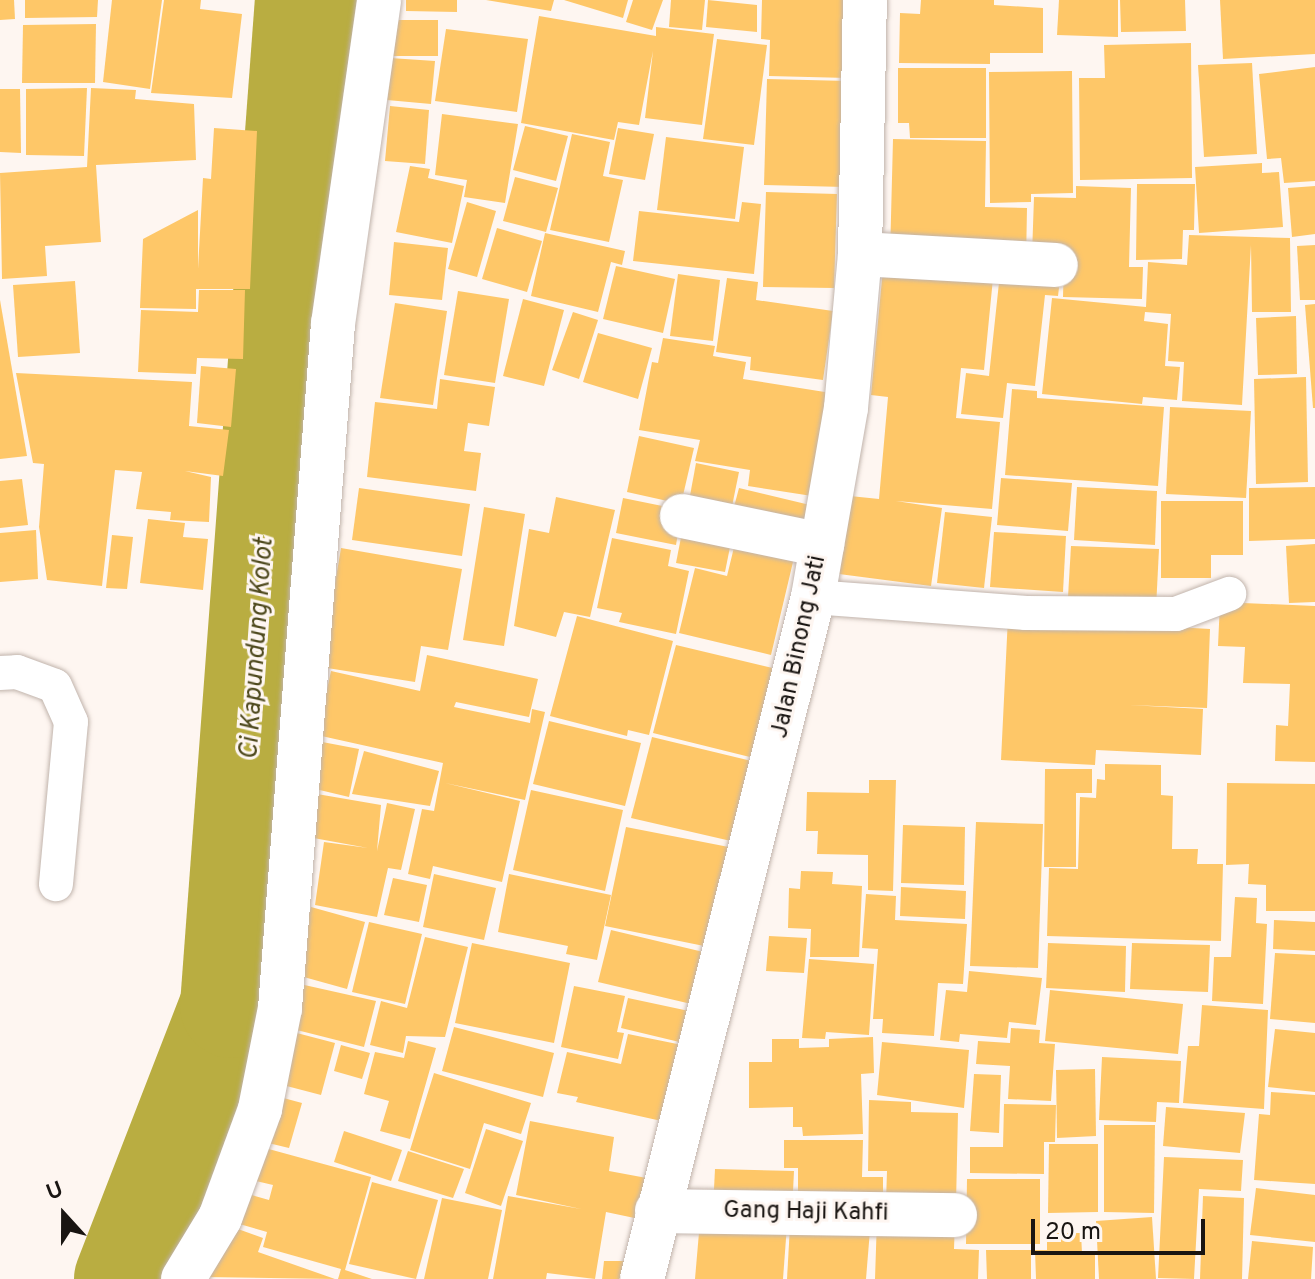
<!DOCTYPE html>
<style>
body{margin:0}
#map{position:relative;width:1315px;height:1279px;overflow:hidden;background:#fef6f1;font-family:Overpass,sans-serif}
div>[style]{position:absolute}
.river>*{height:104px;margin:-52px;padding:0 52px;transform-origin:52px;border-radius:52px;background:#b9ad41}
.building>*{inset:0;background:#fec768}
.roads{filter:drop-shadow(0 0 2px #c1b4ac) drop-shadow(0 0 2px #c1b4ac)}
.service>*{height:34px;margin:-17px;padding:0 17px;transform-origin:17px;border-radius:17px;background:#fff}
.minor>*{height:44px;margin:-22px;padding:0 22px;transform-origin:22px;border-radius:22px;background:#fff}
span{translate:-50% -50%;white-space:nowrap;text-align:center;line-height:1.15;-webkit-text-stroke:6px #fef6f1;paint-order:stroke}
.street-label{font-size:24px;color:#191512}
.water-label{font-size:26px;color:#4d481c;font-style:italic}
.north{position:absolute;left:24px;top:1175px;width:80px;height:80px;-webkit-text-stroke:6px #fef6f1;paint-order:stroke;rotate:339deg;font-size:22px;font-weight:700;line-height:32px;text-align:center;color:#191512}
.north::after{content:'';display:block;margin:auto;width:28px;height:36px;background:#191512;clip-path:polygon(50% 0,100% 100%,50% 72%,0 100%)}
.scale{position:absolute;left:1031px;top:1219px;width:174px;height:36px;box-sizing:border-box;border:4px solid #191512;border-top:0;padding-left:10px;font-size:24px;line-height:28px;white-space:nowrap;color:#191512;-webkit-text-stroke:6px #fef6f1;paint-order:stroke}
</style>
<div id="map">
<div class="river">
<i style="left:126px;top:1279px;width:293px;rotate:-68.8deg"></i>
<i style="left:232px;top:1006px;width:1009px;rotate:-85.74deg"></i>
</div>
<div class="building">
<i style="clip-path:polygon(0 0,14px 0,15px 19px,0 20px)"></i>
<i style="clip-path:polygon(25px 0,98px 0,97px 17px,25px 18px)"></i>
<i style="clip-path:polygon(112px 0,162px 0,150px 89px,103px 82px)"></i>
<i style="clip-path:polygon(164px 0,201px 0,200px 9px,242px 14px,232px 98px,151px 93px)"></i>
<i style="clip-path:polygon(406px 0,457px 0,457px 12px,406px 11px)"></i>
<i style="clip-path:polygon(486px 0,554px 0,551px 11px)"></i>
<i style="clip-path:polygon(564px 0,628px 0,623px 18px)"></i>
<i style="clip-path:polygon(633px 0,663px 0,652px 30px,626px 22px)"></i>
<i style="clip-path:polygon(671px 0,705px 0,702px 30px,669px 27px)"></i>
<i style="clip-path:polygon(708px 0,757px 5px,757px 32px,706px 27px)"></i>
<i style="clip-path:polygon(762px 0,849px 0,848px 78px,769px 76px,770px 40px,761px 39px)"></i>
<i style="clip-path:polygon(921px 0,994px 0,994px 5px,1043px 8px,1043px 53px,990px 53px,990px 64px,899px 63px,900px 13px,920px 14px)"></i>
<i style="clip-path:polygon(1059px 0,1118px 0,1118px 37px,1057px 35px)"></i>
<i style="clip-path:polygon(1120px 0,1185px 0,1186px 31px,1121px 32px)"></i>
<i style="clip-path:polygon(1220px 0,1315px 0,1315px 54px,1223px 59px)"></i>
<i style="clip-path:polygon(539px 16px,656px 36px,656px 27px,714px 34px,702px 125px,645px 118px,653px 51px,639px 125px,618px 122px,614px 140px,521px 123px)"></i>
<i style="clip-path:polygon(390px 20px,438px 20px,438px 56px,389px 56px)"></i>
<i style="clip-path:polygon(96px 24px,95px 83px,22px 83px,23px 25px)"></i>
<i style="clip-path:polygon(446px 29px,528px 39px,517px 112px,435px 101px)"></i>
<i style="clip-path:polygon(717px 39px,767px 45px,754px 145px,703px 139px)"></i>
<i style="clip-path:polygon(1191px 43px,1192px 178px,1080px 180px,1079px 78px,1105px 78px,1104px 45px)"></i>
<i style="clip-path:polygon(390px 58px,435px 61px,431px 104px,387px 100px)"></i>
<i style="clip-path:polygon(1252px 63px,1257px 154px,1204px 157px,1198px 65px)"></i>
<i style="clip-path:polygon(1315px 67px,1315px 181px,1284px 183px,1281px 158px,1267px 159px,1259px 74px)"></i>
<i style="clip-path:polygon(898px 68px,986px 68px,986px 138px,910px 138px,909px 123px,898px 123px)"></i>
<i style="clip-path:polygon(1072px 71px,1073px 193px,1031px 194px,1031px 202px,990px 203px,989px 72px)"></i>
<i style="clip-path:polygon(767px 79px,848px 81px,845px 187px,764px 185px)"></i>
<i style="clip-path:polygon(87px 88px,84px 156px,26px 155px,26px 89px)"></i>
<i style="clip-path:polygon(91px 88px,136px 90px,135px 99px,194px 104px,196px 160px,96px 165px,101px 242px,45px 246px,47px 276px,2px 279px,0 173px,87px 167px)"></i>
<i style="clip-path:polygon(0 89px,20px 89px,21px 153px,0 152px)"></i>
<i style="clip-path:polygon(390px 106px,429px 110px,425px 164px,385px 161px)"></i>
<i style="clip-path:polygon(442px 114px,518px 124px,505px 203px,464px 197px,467px 180px,435px 175px)"></i>
<i style="clip-path:polygon(525px 126px,568px 136px,556px 181px,513px 170px)"></i>
<i style="clip-path:polygon(214px 128px,257px 131px,250px 289px,196px 289px,196px 309px,140px 308px,143px 239px,198px 210px,198px 269px,203px 178px,211px 179px)"></i>
<i style="clip-path:polygon(618px 128px,654px 134px,645px 180px,609px 174px)"></i>
<i style="clip-path:polygon(572px 134px,610px 142px,603px 176px,623px 180px,609px 242px,550px 230px)"></i>
<i style="clip-path:polygon(666px 137px,744px 147px,735px 219px,657px 210px)"></i>
<i style="clip-path:polygon(893px 139px,986px 141px,985px 207px,1027px 208px,1026px 262px,890px 256px)"></i>
<i style="clip-path:polygon(1262px 163px,1262px 173px,1279px 172px,1283px 227px,1199px 233px,1195px 167px)"></i>
<i style="clip-path:polygon(410px 166px,430px 169px,428px 178px,464px 186px,452px 243px,396px 232px)"></i>
<i style="clip-path:polygon(515px 177px,558px 188px,546px 232px,503px 221px)"></i>
<i style="clip-path:polygon(1137px 184px,1195px 184px,1194px 230px,1183px 230px,1182px 259px,1136px 260px)"></i>
<i style="clip-path:polygon(1076px 186px,1131px 188px,1129px 267px,1143px 267px,1142px 299px,1063px 297px,1064px 256px,1032px 255px,1034px 197px,1076px 198px)"></i>
<i style="clip-path:polygon(1315px 186px,1315px 234px,1292px 237px,1288px 188px)"></i>
<i style="clip-path:polygon(766px 192px,837px 194px,834px 288px,763px 287px)"></i>
<i style="clip-path:polygon(467px 202px,496px 211px,477px 277px,448px 269px)"></i>
<i style="clip-path:polygon(742px 202px,761px 204px,754px 274px,633px 261px,639px 211px,739px 222px)"></i>
<i style="clip-path:polygon(497px 228px,542px 241px,527px 292px,482px 279px)"></i>
<i style="clip-path:polygon(545px 233px,625px 251px,622px 265px,611px 262px,598px 312px,531px 296px)"></i>
<i style="clip-path:polygon(1189px 235px,1290px 238px,1291px 312px,1252px 312px,1251px 245px,1242px 405px,1182px 401px,1184px 362px,1168px 361px,1171px 314px,1145px 312px,1144px 321px,1168px 324px,1165px 366px,1180px 367px,1177px 400px,1143px 397px,1142px 404px,1042px 394px,1052px 298px,1146px 307px,1148px 262px,1187px 265px)"></i>
<i style="clip-path:polygon(394px 242px,448px 248px,442px 300px,389px 295px)"></i>
<i style="clip-path:polygon(1315px 245px,1315px 300px,1300px 300px,1297px 246px)"></i>
<i style="clip-path:polygon(884px 258px,994px 268px,984px 370px,961px 368px,956px 418px,1000px 422px,992px 509px,896px 501px,942px 508px,931px 586px,839px 574px,850px 496px,879px 499px,888px 397px,871px 395px)"></i>
<i style="clip-path:polygon(1001px 264px,1061px 271px,1058px 296px,1045px 295px,1035px 386px,1007px 383px,1003px 418px,961px 414px,966px 373px,989px 376px)"></i>
<i style="clip-path:polygon(616px 266px,675px 279px,663px 333px,603px 319px)"></i>
<i style="clip-path:polygon(678px 274px,720px 280px,713px 341px,670px 336px)"></i>
<i style="clip-path:polygon(727px 278px,758px 282px,756px 300px,833px 311px,823px 380px,750px 370px,751px 357px,716px 352px)"></i>
<i style="clip-path:polygon(75px 281px,80px 353px,18px 357px,13px 285px)"></i>
<i style="clip-path:polygon(199px 290px,245px 290px,243px 359px,197px 358px,196px 374px,138px 372px,141px 310px,198px 312px)"></i>
<i style="clip-path:polygon(458px 291px,509px 299px,495px 383px,444px 375px)"></i>
<i style="clip-path:polygon(523px 299px,564px 310px,544px 386px,503px 376px)"></i>
<i style="clip-path:polygon(0 300px,27px 456px,0 459px)"></i>
<i style="clip-path:polygon(395px 303px,447px 311px,433px 405px,380px 398px)"></i>
<i style="clip-path:polygon(1315px 304px,1315px 408px,1313px 408px,1305px 305px)"></i>
<i style="clip-path:polygon(573px 312px,598px 320px,579px 379px,552px 370px)"></i>
<i style="clip-path:polygon(1296px 316px,1297px 374px,1258px 375px,1256px 318px)"></i>
<i style="clip-path:polygon(598px 333px,652px 348px,638px 399px,583px 382px)"></i>
<i style="clip-path:polygon(663px 338px,715px 346px,713px 356px,746px 362px,743px 379px,831px 393px,812px 496px,748px 486px,750px 470px,695px 461px,700px 440px,639px 430px,652px 362px,658px 363px)"></i>
<i style="clip-path:polygon(201px 366px,236px 369px,231px 427px,197px 423px)"></i>
<i style="clip-path:polygon(16px 373px,192px 382px,189px 426px,229px 430px,223px 476px,185px 471px,211px 477px,209px 522px,170px 520px,171px 512px,136px 509px,142px 472px,115px 470px,102px 586px,47px 580px,39px 527px,44px 464px,33px 463px)"></i>
<i style="clip-path:polygon(1306px 377px,1308px 482px,1256px 484px,1254px 379px)"></i>
<i style="clip-path:polygon(440px 379px,495px 387px,489px 426px,468px 423px,464px 451px,481px 453px,476px 491px,367px 477px,375px 402px,437px 409px)"></i>
<i style="clip-path:polygon(1012px 389px,1037px 391px,1037px 398px,1164px 407px,1158px 486px,1005px 475px)"></i>
<i style="clip-path:polygon(1170px 407px,1251px 411px,1246px 498px,1166px 494px)"></i>
<i style="clip-path:polygon(639px 436px,694px 448px,681px 504px,627px 492px)"></i>
<i style="clip-path:polygon(696px 463px,739px 472px,729px 521px,687px 512px)"></i>
<i style="clip-path:polygon(1001px 478px,1072px 483px,1068px 531px,997px 525px)"></i>
<i style="clip-path:polygon(22px 479px,28px 525px,0 528px,0 481px)"></i>
<i style="clip-path:polygon(1077px 487px,1157px 491px,1155px 545px,1074px 540px)"></i>
<i style="clip-path:polygon(1315px 487px,1315px 539px,1249px 541px,1249px 488px)"></i>
<i style="clip-path:polygon(359px 488px,470px 504px,462px 556px,352px 540px)"></i>
<i style="clip-path:polygon(739px 488px,810px 505px,801px 539px,730px 522px)"></i>
<i style="clip-path:polygon(556px 497px,615px 510px,590px 617px,564px 612px,556px 637px,514px 626px,529px 529px,549px 533px)"></i>
<i style="clip-path:polygon(623px 498px,682px 510px,676px 545px,616px 533px)"></i>
<i style="clip-path:polygon(1161px 501px,1243px 501px,1243px 555px,1211px 555px,1211px 578px,1161px 578px)"></i>
<i style="clip-path:polygon(484px 507px,525px 514px,504px 646px,463px 640px)"></i>
<i style="clip-path:polygon(945px 512px,992px 517px,984px 588px,937px 583px)"></i>
<i style="clip-path:polygon(148px 519px,185px 523px,183px 537px,208px 539px,203px 590px,140px 583px)"></i>
<i style="clip-path:polygon(684px 522px,733px 532px,725px 572px,676px 563px)"></i>
<i style="clip-path:polygon(36px 530px,38px 579px,0 582px,0 533px)"></i>
<i style="clip-path:polygon(738px 531px,797px 545px,771px 655px,679px 633px,695px 568px,727px 576px)"></i>
<i style="clip-path:polygon(994px 532px,1066px 536px,1063px 592px,990px 587px)"></i>
<i style="clip-path:polygon(112px 535px,133px 537px,127px 589px,106px 588px)"></i>
<i style="clip-path:polygon(612px 538px,671px 550px,668px 566px,689px 571px,676px 634px,619px 622px,622px 613px,597px 608px)"></i>
<i style="clip-path:polygon(1315px 544px,1315px 602px,1289px 603px,1286px 546px)"></i>
<i style="clip-path:polygon(1071px 546px,1159px 549px,1156px 608px,1068px 597px)"></i>
<i style="clip-path:polygon(341px 548px,462px 569px,448px 650px,421px 646px,415px 682px,321px 667px)"></i>
<i style="clip-path:polygon(1220px 602px,1315px 606px,1315px 762px,1275px 761px,1276px 725px,1288px 726px,1290px 684px,1243px 683px,1245px 647px,1218px 646px)"></i>
<i style="clip-path:polygon(577px 616px,673px 641px,649px 735px,628px 730px,627px 736px,550px 716px)"></i>
<i style="clip-path:polygon(1008px 617px,1210px 629px,1207px 708px,1129px 705px,1203px 709px,1201px 755px,1096px 750px,1095px 765px,1001px 760px)"></i>
<i style="clip-path:polygon(676px 645px,789px 672px,766px 761px,653px 733px)"></i>
<i style="clip-path:polygon(427px 655px,538px 679px,529px 717px,456px 702px,454px 707px,530px 723px,532px 709px,545px 712px,525px 800px,445px 783px,520px 801px,502px 882px,433px 866px,430px 879px,408px 874px,422px 809px,434px 811px,443px 763px,317px 735px,331px 671px,420px 691px)"></i>
<i style="clip-path:polygon(549px 721px,641px 743px,625px 806px,533px 784px)"></i>
<i style="clip-path:polygon(652px 737px,764px 764px,744px 844px,631px 818px)"></i>
<i style="clip-path:polygon(317px 741px,359px 749px,349px 797px,307px 787px)"></i>
<i style="clip-path:polygon(364px 751px,439px 771px,430px 806px,352px 794px)"></i>
<i style="clip-path:polygon(1105px 764px,1161px 765px,1161px 795px,1173px 796px,1172px 849px,1198px 849px,1197px 864px,1223px 864px,1221px 941px,1047px 936px,1049px 868px,1078px 869px,1080px 797px,1096px 798px,1097px 779px,1105px 780px)"></i>
<i style="clip-path:polygon(1045px 769px,1092px 769px,1092px 793px,1076px 793px,1076px 867px,1044px 867px)"></i>
<i style="clip-path:polygon(869px 780px,896px 780px,893px 891px,868px 890px,868px 855px,817px 854px,818px 831px,806px 831px,807px 792px,869px 793px)"></i>
<i style="clip-path:polygon(1227px 783px,1315px 784px,1315px 911px,1266px 911px,1266px 885px,1248px 884px,1249px 864px,1226px 865px)"></i>
<i style="clip-path:polygon(531px 790px,623px 810px,605px 891px,513px 870px)"></i>
<i style="clip-path:polygon(317px 794px,381px 805px,377px 851px,387px 803px,415px 809px,401px 870px,388px 868px,377px 917px,315px 905px,324px 842px,368px 848px,308px 837px)"></i>
<i style="clip-path:polygon(976px 822px,1043px 824px,1038px 968px,970px 966px)"></i>
<i style="clip-path:polygon(903px 825px,965px 827px,964px 885px,901px 883px)"></i>
<i style="clip-path:polygon(626px 827px,739px 849px,719px 949px,605px 926px)"></i>
<i style="clip-path:polygon(801px 871px,833px 872px,832px 884px,862px 886px,859px 957px,810px 957px,811px 929px,788px 928px,789px 888px,800px 889px)"></i>
<i style="clip-path:polygon(434px 874px,496px 888px,484px 940px,423px 927px)"></i>
<i style="clip-path:polygon(509px 874px,611px 895px,597px 960px,566px 954px,568px 946px,498px 932px)"></i>
<i style="clip-path:polygon(393px 878px,427px 885px,419px 922px,384px 915px)"></i>
<i style="clip-path:polygon(901px 887px,966px 891px,965px 919px,900px 916px)"></i>
<i style="clip-path:polygon(866px 894px,896px 896px,895px 920px,967px 924px,963px 984px,938px 983px,934px 1036px,882px 1033px,883px 1019px,873px 1019px,878px 949px,862px 948px)"></i>
<i style="clip-path:polygon(1235px 897px,1257px 898px,1256px 923px,1267px 924px,1263px 1004px,1212px 1001px,1214px 957px,1231px 957px)"></i>
<i style="clip-path:polygon(311px 907px,365px 922px,347px 989px,293px 974px)"></i>
<i style="clip-path:polygon(1274px 920px,1315px 922px,1315px 951px,1273px 949px)"></i>
<i style="clip-path:polygon(369px 922px,422px 934px,405px 1004px,352px 992px)"></i>
<i style="clip-path:polygon(611px 930px,716px 955px,704px 1007px,598px 982px)"></i>
<i style="clip-path:polygon(769px 936px,807px 938px,804px 973px,766px 971px)"></i>
<i style="clip-path:polygon(425px 937px,468px 947px,445px 1037px,406px 1036px,403px 1053px,370px 1045px,381px 1001px,407px 1008px)"></i>
<i style="clip-path:polygon(472px 943px,570px 963px,554px 1043px,455px 1023px)"></i>
<i style="clip-path:polygon(1048px 943px,1126px 946px,1125px 992px,1046px 988px)"></i>
<i style="clip-path:polygon(1132px 943px,1210px 945px,1208px 992px,1130px 989px)"></i>
<i style="clip-path:polygon(1275px 953px,1315px 955px,1315px 1023px,1270px 1019px)"></i>
<i style="clip-path:polygon(809px 959px,874px 964px,869px 1035px,826px 1032px,825px 1039px,802px 1038px)"></i>
<i style="clip-path:polygon(969px 971px,1042px 978px,1036px 1025px,1009px 1022px,1007px 1038px,960px 1034px,959px 1042px,940px 1040px,946px 990px,967px 992px)"></i>
<i style="clip-path:polygon(291px 982px,376px 1001px,364px 1047px,281px 1026px)"></i>
<i style="clip-path:polygon(574px 986px,625px 996px,617px 1032px,624px 1033px,618px 1059px,561px 1047px)"></i>
<i style="clip-path:polygon(1050px 990px,1183px 1004px,1178px 1054px,1045px 1041px)"></i>
<i style="clip-path:polygon(628px 998px,703px 1014px,696px 1046px,621px 1028px)"></i>
<i style="clip-path:polygon(1202px 1005px,1268px 1010px,1264px 1109px,1183px 1103px,1188px 1046px,1199px 1046px)"></i>
<i style="clip-path:polygon(454px 1027px,554px 1053px,543px 1097px,442px 1071px)"></i>
<i style="clip-path:polygon(1011px 1028px,1040px 1030px,1039px 1043px,1055px 1044px,1051px 1101px,1008px 1099px,1010px 1066px,976px 1064px,978px 1041px,1010px 1043px)"></i>
<i style="clip-path:polygon(1275px 1029px,1315px 1033px,1315px 1092px,1268px 1087px)"></i>
<i style="clip-path:polygon(293px 1032px,335px 1043px,321px 1095px,279px 1084px)"></i>
<i style="clip-path:polygon(628px 1034px,692px 1047px,675px 1124px,576px 1102px,578px 1097px,557px 1093px,567px 1052px,621px 1064px)"></i>
<i style="clip-path:polygon(873px 1037px,874px 1073px,861px 1074px,863px 1134px,803px 1136px,802px 1127px,793px 1127px,793px 1107px,749px 1108px,749px 1062px,772px 1062px,772px 1039px,799px 1039px,799px 1048px,829px 1047px,829px 1039px)"></i>
<i style="clip-path:polygon(408px 1041px,436px 1048px,410px 1139px,380px 1131px,389px 1101px,364px 1094px,375px 1052px,404px 1058px)"></i>
<i style="clip-path:polygon(882px 1042px,969px 1050px,964px 1108px,877px 1095px)"></i>
<i style="clip-path:polygon(341px 1045px,370px 1053px,362px 1079px,334px 1071px)"></i>
<i style="clip-path:polygon(1102px 1057px,1181px 1061px,1179px 1103px,1157px 1102px,1156px 1122px,1099px 1120px)"></i>
<i style="clip-path:polygon(1095px 1069px,1096px 1136px,1057px 1138px,1056px 1070px)"></i>
<i style="clip-path:polygon(434px 1073px,531px 1103px,521px 1134px,484px 1123px,470px 1169px,410px 1150px)"></i>
<i style="clip-path:polygon(974px 1074px,1001px 1075px,999px 1133px,970px 1131px)"></i>
<i style="clip-path:polygon(1271px 1092px,1315px 1095px,1315px 1184px,1254px 1180px,1259px 1114px,1270px 1115px)"></i>
<i style="clip-path:polygon(276px 1096px,302px 1103px,289px 1148px,264px 1142px)"></i>
<i style="clip-path:polygon(869px 1100px,911px 1102px,911px 1112px,958px 1113px,956px 1204px,886px 1202px,887px 1171px,868px 1171px)"></i>
<i style="clip-path:polygon(1004px 1104px,1056px 1105px,1055px 1142px,1044px 1142px,1044px 1174px,970px 1173px,970px 1147px,1003px 1147px)"></i>
<i style="clip-path:polygon(1166px 1107px,1245px 1113px,1240px 1153px,1163px 1146px)"></i>
<i style="clip-path:polygon(530px 1121px,614px 1137px,609px 1171px,652px 1179px,644px 1220px,606px 1212px,595px 1279px,547px 1273px,546px 1279px,493px 1279px,508px 1196px,581px 1209px,516px 1195px)"></i>
<i style="clip-path:polygon(1104px 1125px,1155px 1125px,1154px 1213px,1104px 1212px)"></i>
<i style="clip-path:polygon(486px 1129px,523px 1141px,501px 1206px,465px 1193px)"></i>
<i style="clip-path:polygon(344px 1131px,402px 1150px,391px 1181px,334px 1162px)"></i>
<i style="clip-path:polygon(784px 1140px,863px 1140px,862px 1177px,883px 1177px,883px 1203px,798px 1203px,798px 1168px,784px 1168px)"></i>
<i style="clip-path:polygon(1049px 1144px,1098px 1144px,1098px 1212px,1048px 1213px)"></i>
<i style="clip-path:polygon(265px 1148px,371px 1177px,345px 1270px,372px 1279px,338px 1279px,341px 1269px,263px 1247px,267px 1232px,236px 1223px,245px 1193px,269px 1200px,273px 1185px,256px 1181px)"></i>
<i style="clip-path:polygon(408px 1151px,464px 1169px,453px 1198px,398px 1181px)"></i>
<i style="clip-path:polygon(1164px 1157px,1243px 1160px,1241px 1191px,1199px 1189px,1194px 1279px,1158px 1278px)"></i>
<i style="clip-path:polygon(715px 1169px,794px 1171px,792px 1212px,713px 1209px)"></i>
<i style="clip-path:polygon(967px 1179px,1040px 1179px,1040px 1244px,966px 1244px)"></i>
<i style="clip-path:polygon(372px 1182px,438px 1200px,416px 1279px,349px 1264px)"></i>
<i style="clip-path:polygon(1256px 1188px,1315px 1195px,1315px 1242px,1250px 1235px)"></i>
<i style="clip-path:polygon(1203px 1196px,1244px 1198px,1242px 1279px,1200px 1279px)"></i>
<i style="clip-path:polygon(442px 1198px,502px 1210px,488px 1279px,424px 1279px)"></i>
<i style="clip-path:polygon(1152px 1217px,1156px 1279px,1099px 1279px,1096px 1221px)"></i>
<i style="clip-path:polygon(877px 1219px,955px 1220px,954px 1249px,979px 1250px,978px 1279px,875px 1279px)"></i>
<i style="clip-path:polygon(700px 1221px,787px 1225px,783px 1279px,695px 1279px)"></i>
<i style="clip-path:polygon(224px 1224px,263px 1238px,258px 1252px,335px 1279px,205px 1277px)"></i>
<i style="clip-path:polygon(790px 1226px,870px 1230px,866px 1279px,787px 1279px)"></i>
<i style="clip-path:polygon(1047px 1233px,1081px 1233px,1082px 1253px,1095px 1253px,1095px 1279px,1036px 1279px,1035px 1250px,1047px 1250px)"></i>
<i style="clip-path:polygon(1252px 1241px,1313px 1247px,1311px 1279px,1248px 1279px)"></i>
<i style="clip-path:polygon(986px 1250px,1031px 1250px,1031px 1279px,987px 1279px)"></i>
<i style="clip-path:polygon(604px 1261px,626px 1261px,624px 1279px,602px 1279px)"></i>
</div>
<div class="roads">
<div class="service">
<i style="left:813px;top:597px;width:214px;rotate:4.3deg"></i>
<i style="left:1026px;top:613px;width:150px;rotate:0.4deg"></i>
<i style="left:1176px;top:614px;width:57px;rotate:-20.7deg"></i>
<i style="left:0;top:673px;width:17px;rotate:-3deg"></i>
<i style="left:17px;top:672px;width:40px;rotate:20.2deg"></i>
<i style="left:55px;top:686px;width:39px;rotate:66deg"></i>
<i style="left:71px;top:722px;width:163px;rotate:95.3deg"></i>
</div>
<div class="minor">
<i style="left:860px;top:254px;width:196px;rotate:3.2deg"></i>
<i style="left:682px;top:516px;width:143px;rotate:11.7deg"></i>
<i style="left:657px;top:1211px;width:298px;rotate:0.8deg"></i>
<i style="left:183px;top:1279px;width:71px;rotate:-58.8deg"></i>
<i style="left:220px;top:1218px;width:116px;rotate:-69.8deg"></i>
<i style="left:260px;top:1109px;width:103px;rotate:-78.8deg"></i>
<i style="left:280px;top:1008px;width:686px;rotate:-85.57deg"></i>
<i style="left:333px;top:324px;width:327px;rotate:-81.9deg"></i>
<i style="left:642px;top:1279px;width:703px;rotate:-75.92deg"></i>
<i style="left:813px;top:597px;width:192px;rotate:-80.1deg"></i>
<i style="left:846px;top:408px;width:155px;rotate:-84.8deg"></i>
<i style="left:860px;top:254px;width:254px;rotate:-88.9deg"></i>
</div>
</div>
<div class="street-label">
<span style="left:800px;top:647px;rotate:-78deg">Jalan Binong Jati</span>
<span style="left:806px;top:1213px;rotate:1deg">Gang Haji Kahfi</span>
</div>
<div class="water-label">
<span style="left:258px;top:649px;rotate:-86deg">Ci Kapundung Kolot</span>
</div>
<div class="north">U</div>
<div class="scale">20 m</div>
</div>
